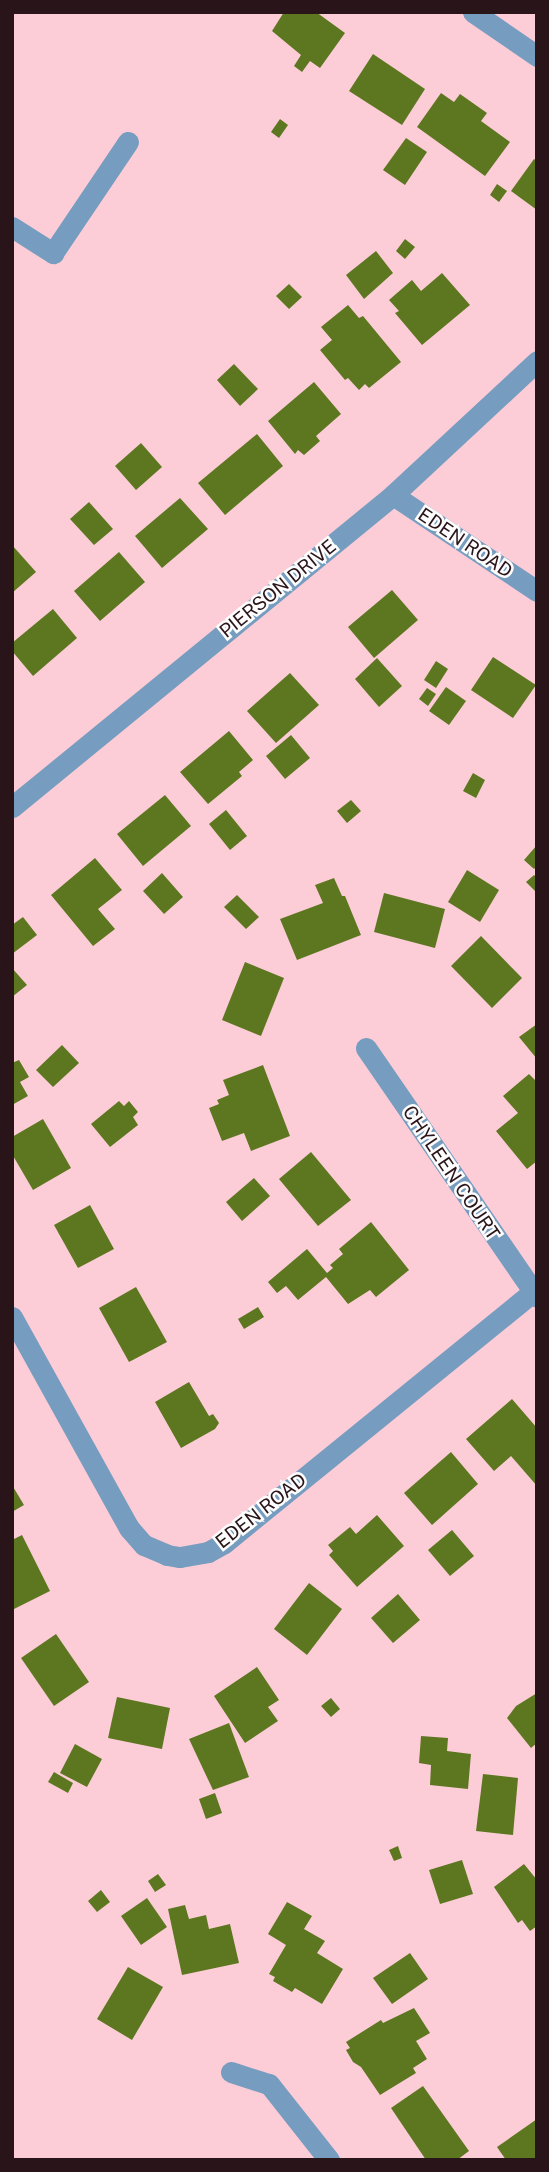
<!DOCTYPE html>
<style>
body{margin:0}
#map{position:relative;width:549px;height:2172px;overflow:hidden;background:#fdcdd7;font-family:"Public Sans",sans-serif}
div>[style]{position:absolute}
.building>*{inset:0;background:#5d7720}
.street>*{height:21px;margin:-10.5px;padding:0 10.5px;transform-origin:10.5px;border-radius:10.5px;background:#769dbf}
span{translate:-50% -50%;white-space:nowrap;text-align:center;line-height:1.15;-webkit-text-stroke:5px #fdfdfd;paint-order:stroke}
.street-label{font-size:19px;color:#291419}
.frame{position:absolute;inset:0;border:14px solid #291419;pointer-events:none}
</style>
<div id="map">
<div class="building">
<i style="clip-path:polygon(284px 12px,316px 12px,345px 33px,320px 68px,310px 61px,302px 72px,294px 66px,301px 55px,272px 31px)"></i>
<i style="clip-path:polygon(373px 54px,425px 89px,402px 125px,349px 91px)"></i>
<i style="clip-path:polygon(441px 93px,454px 102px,460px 94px,487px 113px,481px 121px,510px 142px,485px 176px,417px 127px)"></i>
<i style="clip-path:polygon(280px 119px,288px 125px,279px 138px,271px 132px)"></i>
<i style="clip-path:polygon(406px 138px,427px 152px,405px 185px,383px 170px)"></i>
<i style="clip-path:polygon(534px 159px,537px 161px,537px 210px,511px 191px)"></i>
<i style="clip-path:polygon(497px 184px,507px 191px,499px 202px,490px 195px)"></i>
<i style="clip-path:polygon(405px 239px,415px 247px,405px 259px,396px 251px)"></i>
<i style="clip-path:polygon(376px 251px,393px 273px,364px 299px,346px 275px)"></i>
<i style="clip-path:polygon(442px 273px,470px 305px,422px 345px,395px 313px,399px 311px,389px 300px,412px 280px,421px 291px)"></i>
<i style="clip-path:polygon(289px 284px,302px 297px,289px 309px,276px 296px)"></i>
<i style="clip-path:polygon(348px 305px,359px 318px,363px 316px,401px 362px,369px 388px,365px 384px,359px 390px,348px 378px,345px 380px,320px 350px,332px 340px,321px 327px)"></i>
<i style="clip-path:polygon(234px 364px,258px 389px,240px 406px,217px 380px)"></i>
<i style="clip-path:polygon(314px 382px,341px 414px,316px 436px,320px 441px,304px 455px,298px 450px,295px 454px,268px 421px)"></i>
<i style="clip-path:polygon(257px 434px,283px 466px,225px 515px,198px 483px)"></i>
<i style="clip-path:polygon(141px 443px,162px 467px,136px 490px,115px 466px)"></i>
<i style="clip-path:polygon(180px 498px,208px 529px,162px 568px,135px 536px)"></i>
<i style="clip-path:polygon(89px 502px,113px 529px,94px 545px,70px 519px)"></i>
<i style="clip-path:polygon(12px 545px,36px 572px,12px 593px)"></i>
<i style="clip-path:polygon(119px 552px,145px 582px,100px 621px,74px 591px)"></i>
<i style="clip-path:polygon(392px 590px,418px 620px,374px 658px,348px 627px)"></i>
<i style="clip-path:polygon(53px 609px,77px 638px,33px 676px,12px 651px,12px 643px)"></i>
<i style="clip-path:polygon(493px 657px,536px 685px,513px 718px,471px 690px)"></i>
<i style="clip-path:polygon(377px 658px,402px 686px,379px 707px,355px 679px)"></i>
<i style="clip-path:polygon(436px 661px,448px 669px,436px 688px,424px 680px)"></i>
<i style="clip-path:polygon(290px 673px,319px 705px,276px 743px,247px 711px)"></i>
<i style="clip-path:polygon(446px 687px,466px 701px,449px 725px,429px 711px)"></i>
<i style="clip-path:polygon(427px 688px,436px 694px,428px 706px,419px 699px)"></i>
<i style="clip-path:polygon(229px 731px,253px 760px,239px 772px,242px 776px,208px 804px,180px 772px)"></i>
<i style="clip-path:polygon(291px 735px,310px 758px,285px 779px,266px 756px)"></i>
<i style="clip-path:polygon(473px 773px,485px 780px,476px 798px,463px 791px)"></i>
<i style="clip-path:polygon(165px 795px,191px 826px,143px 866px,117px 834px)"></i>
<i style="clip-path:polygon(351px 800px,361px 811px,347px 823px,337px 811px)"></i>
<i style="clip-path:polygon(226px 810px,247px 836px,230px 850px,209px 824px)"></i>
<i style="clip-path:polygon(537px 845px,537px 866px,534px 869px,524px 860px)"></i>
<i style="clip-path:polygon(95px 858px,122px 890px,98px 909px,115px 929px,93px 946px,51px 895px)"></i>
<i style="clip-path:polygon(467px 870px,499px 890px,480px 922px,448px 902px)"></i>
<i style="clip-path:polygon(162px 873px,183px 897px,164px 914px,143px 891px)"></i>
<i style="clip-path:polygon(534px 875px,537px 878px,535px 891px,526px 882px)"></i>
<i style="clip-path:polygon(334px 878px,342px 896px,345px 896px,361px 935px,297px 960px,280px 919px,323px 903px,315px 885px)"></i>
<i style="clip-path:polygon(384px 893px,445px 909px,435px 948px,374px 932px)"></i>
<i style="clip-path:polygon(237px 895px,259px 917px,246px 929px,224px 907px)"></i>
<i style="clip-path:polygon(23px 917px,37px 935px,12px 954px,12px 925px)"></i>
<i style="clip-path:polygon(481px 936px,522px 978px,492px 1008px,451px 966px)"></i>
<i style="clip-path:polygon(245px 962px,284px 978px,261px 1036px,222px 1020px)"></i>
<i style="clip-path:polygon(12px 968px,27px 985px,12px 997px)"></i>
<i style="clip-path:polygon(537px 1024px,537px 1059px,519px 1037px)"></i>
<i style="clip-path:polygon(62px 1045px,79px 1063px,53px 1087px,36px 1070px)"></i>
<i style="clip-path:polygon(19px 1060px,29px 1077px,20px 1082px,28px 1096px,12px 1105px,12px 1063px)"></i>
<i style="clip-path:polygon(263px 1065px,290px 1136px,251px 1151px,244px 1133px,222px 1141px,209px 1108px,219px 1104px,217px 1100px,229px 1095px,223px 1080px)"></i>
<i style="clip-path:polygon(529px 1074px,537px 1082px,537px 1161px,527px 1169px,496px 1131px,518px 1113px,503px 1096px)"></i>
<i style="clip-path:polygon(119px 1101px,124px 1106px,129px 1101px,138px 1112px,133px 1117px,138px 1125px,110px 1147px,91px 1124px)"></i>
<i style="clip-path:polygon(43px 1119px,71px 1168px,33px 1190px,12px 1154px,12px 1137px)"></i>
<i style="clip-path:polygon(311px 1152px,351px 1200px,318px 1226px,279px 1179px)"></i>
<i style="clip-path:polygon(254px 1178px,270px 1196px,242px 1221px,226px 1202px)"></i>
<i style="clip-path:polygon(90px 1205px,114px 1249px,78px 1268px,54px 1225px)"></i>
<i style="clip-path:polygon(371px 1222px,409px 1270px,376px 1297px,370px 1290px,348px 1304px,326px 1277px,298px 1300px,286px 1286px,277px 1293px,268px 1282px,307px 1249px,327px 1273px,333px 1268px,330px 1265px,343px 1254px,339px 1249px)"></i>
<i style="clip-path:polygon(136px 1287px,167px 1342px,129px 1362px,99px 1308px)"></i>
<i style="clip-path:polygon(258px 1307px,264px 1317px,244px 1329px,238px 1319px)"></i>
<i style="clip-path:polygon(189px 1382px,209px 1416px,213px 1414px,219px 1423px,215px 1429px,181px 1448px,155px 1402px)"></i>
<i style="clip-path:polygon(512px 1399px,537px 1428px,537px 1486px,511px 1456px,494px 1471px,466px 1439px)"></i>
<i style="clip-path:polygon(451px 1452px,478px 1484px,432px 1525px,404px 1493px)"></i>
<i style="clip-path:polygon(12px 1485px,24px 1505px,12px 1512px)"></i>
<i style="clip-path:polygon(377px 1515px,404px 1546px,357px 1587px,329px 1555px,333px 1551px,328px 1545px,350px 1527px,356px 1534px)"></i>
<i style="clip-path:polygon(452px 1530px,474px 1556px,450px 1576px,428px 1550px)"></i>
<i style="clip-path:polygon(22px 1535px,50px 1591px,12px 1610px,12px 1540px)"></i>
<i style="clip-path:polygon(309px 1583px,342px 1609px,307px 1655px,274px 1629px)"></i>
<i style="clip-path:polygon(398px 1594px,420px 1620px,393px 1643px,371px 1618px)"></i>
<i style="clip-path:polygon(56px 1634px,89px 1682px,54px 1706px,21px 1658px)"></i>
<i style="clip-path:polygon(257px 1667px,279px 1700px,268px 1707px,278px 1721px,245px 1743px,214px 1696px)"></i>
<i style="clip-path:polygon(537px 1693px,537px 1743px,531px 1748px,507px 1718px,516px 1706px)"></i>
<i style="clip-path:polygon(117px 1697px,170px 1708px,162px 1749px,108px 1738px)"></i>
<i style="clip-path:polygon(331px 1698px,340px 1709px,331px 1717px,321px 1706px)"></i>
<i style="clip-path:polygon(229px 1723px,249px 1777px,213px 1790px,189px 1739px)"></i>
<i style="clip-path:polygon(421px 1736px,448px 1738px,447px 1751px,471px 1754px,468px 1789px,430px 1785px,431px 1765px,419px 1763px)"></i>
<i style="clip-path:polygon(75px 1744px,102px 1759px,87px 1787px,60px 1773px)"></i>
<i style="clip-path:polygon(54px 1772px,73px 1783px,68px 1793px,48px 1782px)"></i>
<i style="clip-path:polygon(483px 1774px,518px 1778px,513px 1835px,476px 1831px)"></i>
<i style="clip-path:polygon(215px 1793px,222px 1813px,206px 1819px,199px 1799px)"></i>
<i style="clip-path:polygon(398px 1846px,402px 1858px,394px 1861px,389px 1850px)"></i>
<i style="clip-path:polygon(462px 1860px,473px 1894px,440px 1904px,429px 1870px)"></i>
<i style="clip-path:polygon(524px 1864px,537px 1880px,537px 1926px,530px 1931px,522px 1920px,518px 1923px,494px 1887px)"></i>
<i style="clip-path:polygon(158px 1874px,166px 1885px,155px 1892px,148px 1881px)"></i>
<i style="clip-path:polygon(101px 1890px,110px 1902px,97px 1912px,88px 1901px)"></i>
<i style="clip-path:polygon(147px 1898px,167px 1927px,141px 1945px,121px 1916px)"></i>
<i style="clip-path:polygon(287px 1902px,312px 1916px,304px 1929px,325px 1941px,317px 1953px,343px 1969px,322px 2004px,295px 1988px,292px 1992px,273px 1981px,275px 1977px,269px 1974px,286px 1945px,268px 1934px)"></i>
<i style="clip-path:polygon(185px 1905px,189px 1919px,206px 1915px,209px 1929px,230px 1924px,239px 1963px,182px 1975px,168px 1909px)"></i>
<i style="clip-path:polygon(410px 1953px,428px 1979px,392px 2004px,373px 1978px)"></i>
<i style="clip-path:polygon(128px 1967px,163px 1987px,132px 2040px,97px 2019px)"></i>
<i style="clip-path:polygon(414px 2008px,430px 2033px,416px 2041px,427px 2059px,413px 2068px,416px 2073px,380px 2095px,361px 2067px,353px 2062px,346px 2050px,350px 2048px,346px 2042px,381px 2020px,383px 2023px)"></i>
<i style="clip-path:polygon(423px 2086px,469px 2151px,457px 2160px,426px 2160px,391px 2108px)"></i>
<i style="clip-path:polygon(537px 2119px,537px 2160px,506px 2160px,497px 2147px)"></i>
</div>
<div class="street">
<i style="left:473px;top:12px;width:78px;rotate:34.5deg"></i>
<i style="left:12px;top:227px;width:49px;rotate:32.4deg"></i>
<i style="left:53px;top:253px;width:134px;rotate:-56deg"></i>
<i style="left:393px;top:495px;width:173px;rotate:33.7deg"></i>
<i style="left:12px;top:807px;width:492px;rotate:-39.3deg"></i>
<i style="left:393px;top:495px;width:197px;rotate:-42.9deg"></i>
<i style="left:366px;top:1048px;width:302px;rotate:55.5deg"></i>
<i style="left:12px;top:1317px;width:241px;rotate:61deg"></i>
<i style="left:129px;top:1528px;width:23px;rotate:49deg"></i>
<i style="left:144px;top:1545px;width:25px;rotate:23deg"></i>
<i style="left:167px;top:1555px;width:13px;rotate:9deg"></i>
<i style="left:180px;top:1557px;width:28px;rotate:-10deg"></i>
<i style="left:208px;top:1552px;width:18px;rotate:-29deg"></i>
<i style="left:224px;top:1543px;width:403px;rotate:-39.1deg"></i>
<i style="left:231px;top:2072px;width:40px;rotate:18deg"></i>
<i style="left:269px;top:2084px;width:97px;rotate:51.7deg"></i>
</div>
<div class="street-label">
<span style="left:465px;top:543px;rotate:34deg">EDEN ROAD</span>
<span style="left:278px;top:589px;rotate:-39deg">PIERSON DRIVE</span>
<span style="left:451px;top:1173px;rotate:56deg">CHYLEEN COURT</span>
<span style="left:261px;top:1511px;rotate:-38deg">EDEN ROAD</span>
</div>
<div class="frame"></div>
</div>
